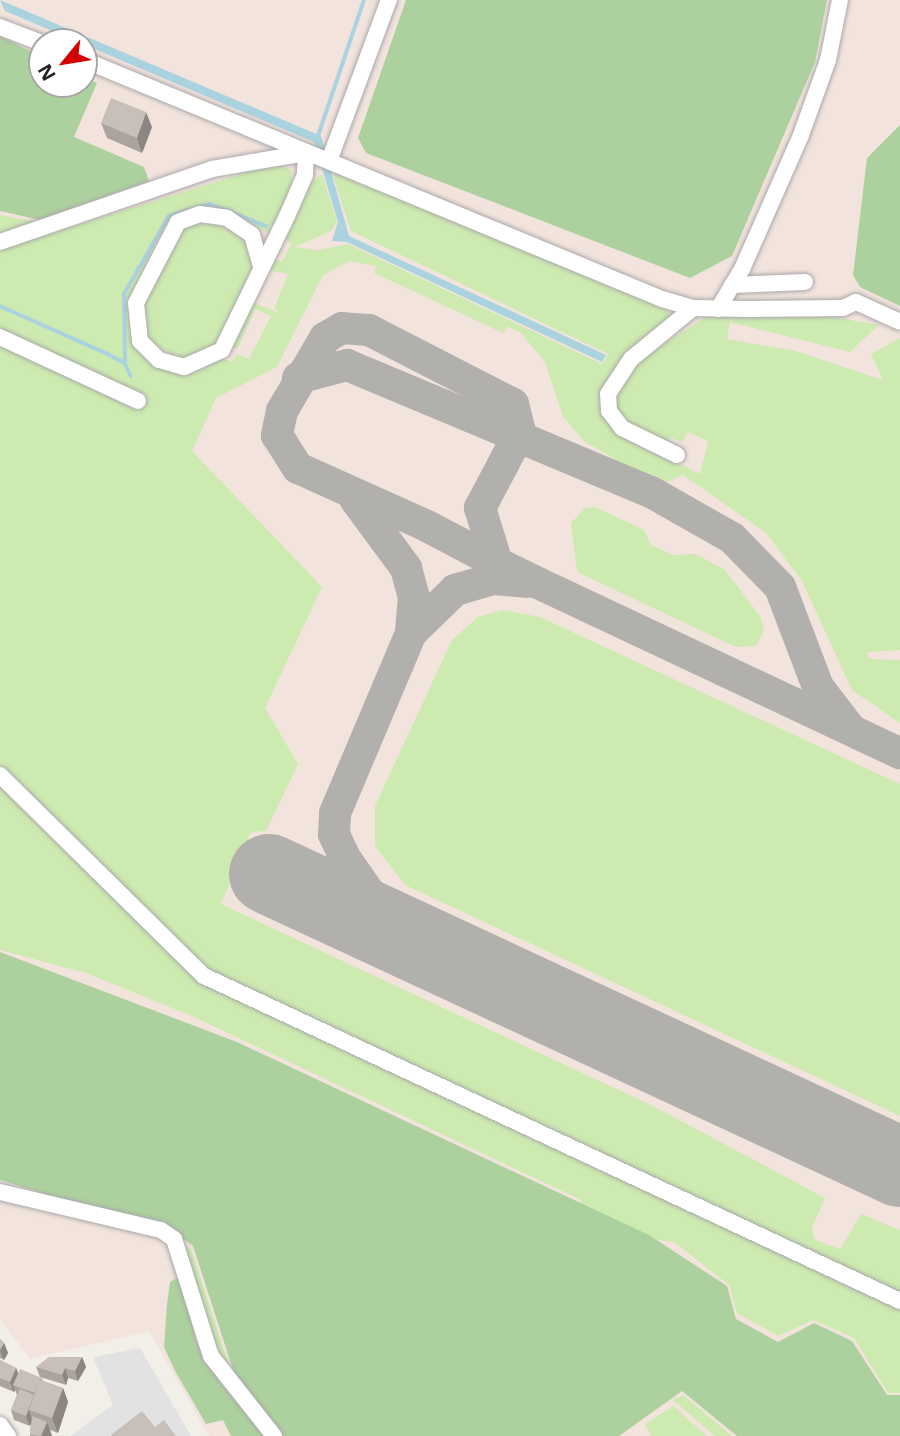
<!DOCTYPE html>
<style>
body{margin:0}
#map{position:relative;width:900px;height:1436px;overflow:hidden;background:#f2efe9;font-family:"Noto Sans",sans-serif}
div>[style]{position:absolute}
.military>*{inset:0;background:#f3e3dd}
.grass>*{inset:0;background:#cdebb0}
.forest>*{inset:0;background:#add19e}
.parking>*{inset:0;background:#e2e2e2}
.water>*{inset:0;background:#aad3df}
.stream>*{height:3.5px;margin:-1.75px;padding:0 1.75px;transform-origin:1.75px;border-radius:1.75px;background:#aad3df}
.taxiway>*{height:32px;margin:-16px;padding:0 16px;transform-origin:16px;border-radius:16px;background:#b1b0ac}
.runway>*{height:80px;margin:-40px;padding:0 40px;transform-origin:40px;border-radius:40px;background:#b1b0ac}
.roads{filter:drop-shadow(0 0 2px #a9a9a9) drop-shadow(0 0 2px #a9a9a9)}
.minor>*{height:16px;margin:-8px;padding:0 8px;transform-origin:8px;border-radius:8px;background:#fff}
.wall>*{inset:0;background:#aba49e}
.shaded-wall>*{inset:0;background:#8b8681}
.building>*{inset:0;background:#c7bfb8}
span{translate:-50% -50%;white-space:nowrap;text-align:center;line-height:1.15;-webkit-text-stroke:5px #fff;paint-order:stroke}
.north{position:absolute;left:28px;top:28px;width:70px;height:70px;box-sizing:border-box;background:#fff;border:2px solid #a7a7a7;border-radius:50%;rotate:240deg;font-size:19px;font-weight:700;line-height:28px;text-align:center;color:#222}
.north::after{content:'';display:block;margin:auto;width:24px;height:32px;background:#d40000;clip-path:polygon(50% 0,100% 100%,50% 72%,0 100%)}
</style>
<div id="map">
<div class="military">
<i style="clip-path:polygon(evenodd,0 0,900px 0,900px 1436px,209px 1436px,149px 1331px,30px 1359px,0 1319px,0 0,42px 42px,84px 42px,84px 84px,42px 84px,42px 42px)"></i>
</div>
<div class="grass">
<i style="clip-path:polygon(277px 163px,291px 170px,293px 186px,268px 233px,226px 212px,198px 209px,173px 221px,157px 240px,129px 310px,133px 341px,154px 364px,194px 373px,223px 358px,232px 362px,237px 354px,249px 359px,271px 316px,255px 309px,237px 349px,231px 346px,252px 302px,284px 315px,274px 309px,288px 274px,267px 270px,273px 259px,282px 262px,292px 243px,283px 238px,308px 186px,322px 174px,337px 222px,331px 231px,295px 247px,318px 250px,348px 244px,602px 364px,608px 354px,351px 231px,332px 172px,668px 308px,670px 319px,609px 376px,606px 413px,627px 437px,700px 474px,708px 441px,688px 432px,682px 442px,671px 437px,665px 447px,615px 416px,611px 399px,623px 370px,706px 317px,833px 317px,879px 325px,850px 352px,730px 322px,727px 339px,796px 351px,883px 380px,871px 354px,900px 338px,900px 650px,867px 652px,869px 659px,900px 660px,900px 723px,852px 690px,802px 581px,766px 533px,683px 475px,659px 485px,584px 441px,563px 417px,545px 362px,521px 333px,507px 326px,503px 333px,413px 291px,374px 273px,376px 266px,349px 261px,323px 275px,277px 367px,216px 398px,192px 451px,322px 587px,265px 708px,298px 764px,266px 831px,251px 832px,221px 904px,653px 1106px,825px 1198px,812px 1228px,815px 1240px,840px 1249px,861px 1214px,900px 1230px,900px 1298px,203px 970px,0 770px,0 343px,136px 407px,146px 397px,0 330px,0 249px)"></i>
<i style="clip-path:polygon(0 215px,38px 222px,0 234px)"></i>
<i style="clip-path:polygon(205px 219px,244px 237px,254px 270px,218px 344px,183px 361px,145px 339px,140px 309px,181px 229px)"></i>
<i style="clip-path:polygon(595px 507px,644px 530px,651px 545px,673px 555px,695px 554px,725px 570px,760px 616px,764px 630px,756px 646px,736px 647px,577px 572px,571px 523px,585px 508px)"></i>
<i style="clip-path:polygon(502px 610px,540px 617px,900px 784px,900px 1116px,405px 885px,375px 846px,375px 806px,452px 640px,478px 617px)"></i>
<i style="clip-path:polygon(0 779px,54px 840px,193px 972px,530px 1138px,900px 1305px,900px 1393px,888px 1393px,854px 1338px,813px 1320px,778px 1336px,737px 1313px,729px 1285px,674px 1242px,631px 1237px,577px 1219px,581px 1200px,194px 1017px,86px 973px,0 950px)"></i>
<i style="clip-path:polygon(180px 1240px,191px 1249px,232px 1374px,216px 1357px)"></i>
<i style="clip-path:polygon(683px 1395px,732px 1436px,715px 1436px,673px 1400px)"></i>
<i style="clip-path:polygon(673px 1406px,707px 1436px,651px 1436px,645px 1424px)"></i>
</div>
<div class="forest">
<i style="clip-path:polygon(406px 0,827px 0,815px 62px,732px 256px,690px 278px,366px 153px,358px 138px)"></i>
<i style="clip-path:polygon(0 36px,42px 57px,42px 84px,84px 84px,84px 77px,97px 83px,74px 137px,144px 167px,149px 181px,40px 220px,0 211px)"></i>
<i style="clip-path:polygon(900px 125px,900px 306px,860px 287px,853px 275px,867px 158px)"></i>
<i style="clip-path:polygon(0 952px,237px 1042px,649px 1235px,727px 1286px,736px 1319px,778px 1342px,814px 1323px,852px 1341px,887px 1395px,900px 1395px,900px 1436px,737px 1436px,682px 1391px,619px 1436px,281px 1436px,236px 1379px,193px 1246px,178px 1235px,0 1180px)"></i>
<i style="clip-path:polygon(181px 1276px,196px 1341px,220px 1382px,267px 1436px,231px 1436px,223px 1420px,206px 1424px,175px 1371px,164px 1347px,167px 1304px,170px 1282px)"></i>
</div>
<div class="parking">
<i style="clip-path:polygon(140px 1348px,191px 1436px,70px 1436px,113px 1405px,93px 1357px)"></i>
</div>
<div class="water">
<i style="clip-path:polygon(0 0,321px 136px,349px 236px,606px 355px,602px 362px,347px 242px,332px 241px,338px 222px,314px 142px,5px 11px)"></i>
</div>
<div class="stream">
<i style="left:318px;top:136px;width:144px;rotate:-71.3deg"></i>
<i style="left:0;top:306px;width:118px;rotate:24deg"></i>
<i style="left:108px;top:354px;width:19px;rotate:28deg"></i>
<i style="left:125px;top:363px;width:14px;rotate:65deg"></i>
<i style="left:125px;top:363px;width:69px;rotate:-90.8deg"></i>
<i style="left:124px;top:294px;width:90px;rotate:-60deg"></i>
<i style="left:169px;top:216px;width:43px;rotate:-16.3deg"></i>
<i style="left:210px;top:204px;width:60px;rotate:21.4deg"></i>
</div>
<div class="taxiway">
<i style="left:298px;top:378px;width:51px;rotate:-14.9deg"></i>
<i style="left:347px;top:365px;width:329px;rotate:22.7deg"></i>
<i style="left:651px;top:492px;width:93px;rotate:29.6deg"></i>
<i style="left:732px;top:538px;width:69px;rotate:45.6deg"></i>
<i style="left:780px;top:587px;width:107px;rotate:69.2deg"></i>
<i style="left:818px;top:687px;width:49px;rotate:52.4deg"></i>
<i style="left:355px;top:499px;width:86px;rotate:53.5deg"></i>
<i style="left:406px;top:568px;width:30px;rotate:75deg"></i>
<i style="left:414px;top:597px;width:36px;rotate:95deg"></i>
<i style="left:497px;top:563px;width:58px;rotate:-107.2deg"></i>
<i style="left:480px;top:508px;width:86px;rotate:-62.2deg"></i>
<i style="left:520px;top:432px;width:29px;rotate:-104deg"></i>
<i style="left:513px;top:404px;width:162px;rotate:-152.8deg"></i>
<i style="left:369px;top:330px;width:27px;rotate:-176deg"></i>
<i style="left:342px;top:328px;width:20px;rotate:150deg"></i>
<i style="left:325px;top:338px;width:85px;rotate:120.5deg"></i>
<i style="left:282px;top:411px;width:25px;rotate:102deg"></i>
<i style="left:277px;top:435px;width:39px;rotate:58deg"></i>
<i style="left:298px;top:468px;width:139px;rotate:24.2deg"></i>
<i style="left:425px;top:525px;width:81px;rotate:27.8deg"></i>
<i style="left:497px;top:563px;width:46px;rotate:26deg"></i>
<i style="left:538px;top:583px;width:400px;rotate:25.2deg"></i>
<i style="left:398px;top:934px;width:93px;rotate:-124.9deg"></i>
<i style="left:345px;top:858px;width:26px;rotate:-115deg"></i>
<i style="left:334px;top:834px;width:21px;rotate:-87deg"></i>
<i style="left:335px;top:813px;width:195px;rotate:-67.1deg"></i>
<i style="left:411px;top:633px;width:62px;rotate:-44.3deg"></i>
<i style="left:455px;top:590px;width:40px;rotate:-16deg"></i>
<i style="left:493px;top:579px;width:33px;rotate:5deg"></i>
</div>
<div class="runway">
<i style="left:269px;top:874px;width:696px;rotate:24.91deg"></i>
</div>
<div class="roads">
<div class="minor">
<i style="left:0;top:27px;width:45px;rotate:20.9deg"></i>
<i style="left:84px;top:60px;width:625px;rotate:22.46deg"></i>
<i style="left:662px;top:299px;width:32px;rotate:16deg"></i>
<i style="left:693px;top:308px;width:55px;rotate:1deg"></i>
<i style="left:748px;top:309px;width:95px;rotate:-0.6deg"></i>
<i style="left:843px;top:308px;width:14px;rotate:-25deg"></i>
<i style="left:856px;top:302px;width:48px;rotate:24.4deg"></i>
<i style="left:329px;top:161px;width:172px;rotate:-69.6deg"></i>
<i style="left:0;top:242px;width:224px;rotate:-19deg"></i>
<i style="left:212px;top:169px;width:95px;rotate:-9.7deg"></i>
<i style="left:306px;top:153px;width:22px;rotate:93deg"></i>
<i style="left:305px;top:175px;width:45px;rotate:113.7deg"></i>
<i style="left:287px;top:216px;width:149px;rotate:115.9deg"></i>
<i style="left:222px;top:350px;width:42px;rotate:155.9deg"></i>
<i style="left:184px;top:367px;width:26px;rotate:-164deg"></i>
<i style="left:159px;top:360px;width:27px;rotate:-135deg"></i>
<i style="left:140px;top:341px;width:38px;rotate:-96deg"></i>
<i style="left:136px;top:303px;width:91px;rotate:-62.6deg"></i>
<i style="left:178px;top:222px;width:23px;rotate:-20deg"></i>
<i style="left:200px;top:214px;width:27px;rotate:8deg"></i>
<i style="left:227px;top:218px;width:30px;rotate:34deg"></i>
<i style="left:252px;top:235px;width:33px;rotate:74deg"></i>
<i style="left:732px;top:285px;width:73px;rotate:-2.4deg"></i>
<i style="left:718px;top:309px;width:47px;rotate:-59deg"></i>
<i style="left:742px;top:269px;width:146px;rotate:-66.2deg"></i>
<i style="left:801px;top:135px;width:80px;rotate:-70.2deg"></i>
<i style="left:828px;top:60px;width:61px;rotate:-78.7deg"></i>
<i style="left:0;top:337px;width:152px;rotate:24.9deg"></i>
<i style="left:677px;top:455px;width:61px;rotate:-153.9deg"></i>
<i style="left:622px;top:428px;width:21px;rotate:-127deg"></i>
<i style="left:609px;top:411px;width:17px;rotate:-93deg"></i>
<i style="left:608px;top:394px;width:42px;rotate:-56.7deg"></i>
<i style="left:631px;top:359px;width:80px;rotate:-39.4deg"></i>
<i style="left:0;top:775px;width:286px;rotate:44.6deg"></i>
<i style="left:204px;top:976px;width:768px;rotate:25.03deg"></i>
<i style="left:0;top:1192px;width:165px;rotate:13.3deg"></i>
<i style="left:161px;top:1230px;width:16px;rotate:35deg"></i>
<i style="left:174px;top:1239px;width:123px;rotate:72.5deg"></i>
<i style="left:211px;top:1356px;width:102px;rotate:51.8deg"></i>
<i style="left:0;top:1425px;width:14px;rotate:54deg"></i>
</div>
</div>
<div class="wall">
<i style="clip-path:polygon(101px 123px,152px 127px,142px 153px,107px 138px)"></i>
<i style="clip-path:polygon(0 1339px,4px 1343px,8px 1353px,4px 1360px,0 1358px)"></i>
<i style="clip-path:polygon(82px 1357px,86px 1367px,78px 1381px,68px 1378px,66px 1385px,40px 1377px,36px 1367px)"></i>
<i style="clip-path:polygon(0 1360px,16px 1368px,18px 1373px,42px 1378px,43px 1381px,63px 1388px,68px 1402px,58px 1433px,50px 1430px,52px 1436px,30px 1436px,31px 1423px,30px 1426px,14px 1420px,11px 1410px,17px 1395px,15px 1390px,14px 1392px,0 1386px)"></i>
</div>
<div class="shaded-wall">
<i style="clip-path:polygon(146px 112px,152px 127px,142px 153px,137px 138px)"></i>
<i style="clip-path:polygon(4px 1343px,8px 1353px,4px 1360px,0 1350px)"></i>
<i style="clip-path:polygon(82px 1357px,86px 1367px,78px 1381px,75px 1371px)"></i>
<i style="clip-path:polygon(16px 1368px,20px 1378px,13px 1385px,15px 1390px,14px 1392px,10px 1382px)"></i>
<i style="clip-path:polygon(65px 1368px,68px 1378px,66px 1385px,62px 1375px)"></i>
<i style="clip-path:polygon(63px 1388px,68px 1402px,58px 1433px,52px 1418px)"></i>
<i style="clip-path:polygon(34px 1395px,29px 1410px,32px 1420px,30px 1426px,26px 1416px)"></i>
<i style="clip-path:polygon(47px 1422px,52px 1436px,41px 1436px)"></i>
</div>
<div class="building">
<i style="clip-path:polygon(111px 98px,146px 112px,137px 138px,101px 123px)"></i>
<i style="clip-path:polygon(0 1339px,4px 1343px,0 1350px)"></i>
<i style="clip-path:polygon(49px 1357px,82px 1357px,75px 1371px,65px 1368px,62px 1375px,36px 1367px)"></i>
<i style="clip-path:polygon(0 1360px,16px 1368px,10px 1382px,0 1378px)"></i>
<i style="clip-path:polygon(20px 1369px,42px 1378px,41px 1381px,40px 1380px,35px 1393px,13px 1385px)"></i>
<i style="clip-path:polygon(40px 1380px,63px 1388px,52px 1418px,29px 1410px)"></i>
<i style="clip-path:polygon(20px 1389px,34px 1395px,26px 1416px,11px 1410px)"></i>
<i style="clip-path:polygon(142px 1411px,155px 1427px,164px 1420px,176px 1436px,112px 1436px,111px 1435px)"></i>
<i style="clip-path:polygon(32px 1416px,47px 1422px,41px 1436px,30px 1435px)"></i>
</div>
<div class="north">N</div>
</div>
